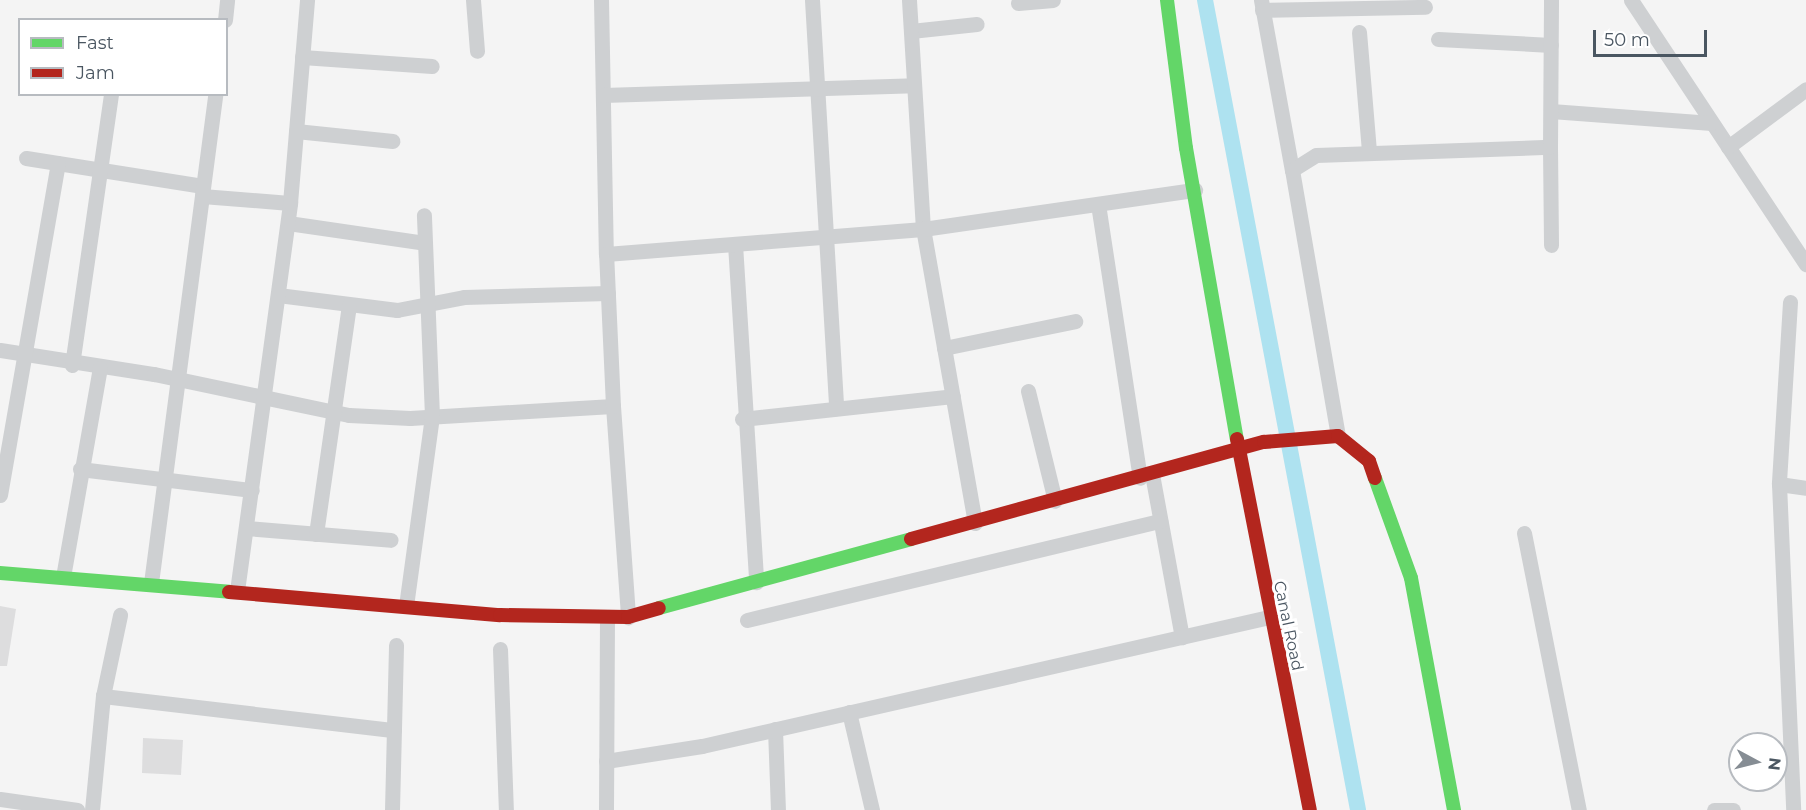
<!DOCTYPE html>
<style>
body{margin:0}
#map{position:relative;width:1806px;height:810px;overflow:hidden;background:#f4f4f4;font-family:Montserrat,sans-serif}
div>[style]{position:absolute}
.canal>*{height:16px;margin:-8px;padding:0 8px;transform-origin:8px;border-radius:8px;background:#aee2f0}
.building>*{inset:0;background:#ddddde}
.street>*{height:15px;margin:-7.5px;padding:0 7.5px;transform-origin:7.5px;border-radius:7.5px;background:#ced0d2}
.fast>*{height:14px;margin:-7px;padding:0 7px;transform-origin:7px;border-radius:7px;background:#63d668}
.jam>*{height:14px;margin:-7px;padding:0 7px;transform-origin:7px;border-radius:7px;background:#b3261e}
span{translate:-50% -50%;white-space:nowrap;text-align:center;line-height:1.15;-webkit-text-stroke:6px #fff;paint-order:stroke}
.street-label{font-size:16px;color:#4a5661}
.legend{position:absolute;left:18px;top:18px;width:210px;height:78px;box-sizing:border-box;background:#fff;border:2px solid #b7bbc0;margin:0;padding:8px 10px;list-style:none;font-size:18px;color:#4a5661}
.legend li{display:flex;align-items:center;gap:12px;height:30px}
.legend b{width:30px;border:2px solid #b7bbc0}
.north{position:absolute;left:1728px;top:732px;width:60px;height:60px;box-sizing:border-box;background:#fff;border:2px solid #b7bbc0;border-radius:50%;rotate:97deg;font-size:16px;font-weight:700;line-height:24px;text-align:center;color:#4a5661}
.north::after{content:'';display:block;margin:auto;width:21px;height:27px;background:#868d94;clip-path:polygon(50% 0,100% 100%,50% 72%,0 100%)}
.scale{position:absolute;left:1593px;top:30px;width:114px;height:27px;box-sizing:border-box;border:3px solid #4a5661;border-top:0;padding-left:8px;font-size:18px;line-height:21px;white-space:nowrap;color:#4a5661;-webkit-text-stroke:4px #fff;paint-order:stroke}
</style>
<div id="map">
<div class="canal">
<i style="left:1205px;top:0;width:824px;rotate:79.3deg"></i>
</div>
<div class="building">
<i style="clip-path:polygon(0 606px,16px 609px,7px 666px,0 666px)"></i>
<i style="clip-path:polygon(143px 738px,183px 740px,181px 775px,142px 773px)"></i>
</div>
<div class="street">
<i style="left:473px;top:0;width:51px;rotate:85.5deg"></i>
<i style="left:601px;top:0;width:254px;rotate:88.9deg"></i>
<i style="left:812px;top:0;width:409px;rotate:86.6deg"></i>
<i style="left:1261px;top:0;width:173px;rotate:79.7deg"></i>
<i style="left:1631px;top:0;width:317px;rotate:56.5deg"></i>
<i style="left:1018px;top:3px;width:35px;rotate:-5deg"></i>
<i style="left:1262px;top:10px;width:163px;rotate:-1.1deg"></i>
<i style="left:225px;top:20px;width:20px;rotate:-84deg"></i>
<i style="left:911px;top:31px;width:66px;rotate:-6.1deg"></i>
<i style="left:1359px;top:32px;width:119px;rotate:85.2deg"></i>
<i style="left:1438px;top:39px;width:113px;rotate:3deg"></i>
<i style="left:302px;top:57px;width:130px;rotate:4deg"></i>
<i style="left:603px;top:95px;width:311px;rotate:-1.8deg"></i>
<i style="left:1551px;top:111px;width:161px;rotate:4.3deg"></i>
<i style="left:296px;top:131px;width:97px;rotate:5.9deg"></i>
<i style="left:1550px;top:147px;width:98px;rotate:89.4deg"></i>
<i style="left:1728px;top:147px;width:97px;rotate:-36.6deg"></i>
<i style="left:26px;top:158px;width:179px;rotate:9deg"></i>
<i style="left:202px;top:196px;width:88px;rotate:4.5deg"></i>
<i style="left:1098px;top:204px;width:277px;rotate:81.3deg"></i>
<i style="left:288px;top:223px;width:138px;rotate:8.3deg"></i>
<i style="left:735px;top:244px;width:339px;rotate:86.4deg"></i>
<i style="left:278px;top:295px;width:120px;rotate:7.2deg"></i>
<i style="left:397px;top:310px;width:68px;rotate:-11deg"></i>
<i style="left:464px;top:297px;width:144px;rotate:-1.6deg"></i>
<i style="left:1790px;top:302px;width:182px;rotate:93.5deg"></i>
<i style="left:1779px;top:484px;width:326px;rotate:87.5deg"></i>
<i style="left:944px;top:348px;width:134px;rotate:-11.6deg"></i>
<i style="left:0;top:350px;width:156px;rotate:8.9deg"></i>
<i style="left:154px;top:374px;width:199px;rotate:11.9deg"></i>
<i style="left:349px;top:415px;width:61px;rotate:2.8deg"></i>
<i style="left:410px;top:418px;width:203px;rotate:-3.4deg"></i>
<i style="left:613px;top:406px;width:212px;rotate:85.9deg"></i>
<i style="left:72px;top:365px;width:274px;rotate:-81.8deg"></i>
<i style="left:1028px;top:391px;width:113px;rotate:76.2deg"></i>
<i style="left:613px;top:406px;width:152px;rotate:-92.6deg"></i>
<i style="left:606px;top:254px;width:318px;rotate:-4.5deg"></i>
<i style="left:923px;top:229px;width:229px;rotate:-93.5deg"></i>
<i style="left:742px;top:419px;width:212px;rotate:-6.2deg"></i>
<i style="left:1338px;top:436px;width:270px;rotate:-99.8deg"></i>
<i style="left:1292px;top:170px;width:28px;rotate:-32deg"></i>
<i style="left:1316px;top:155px;width:234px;rotate:-2deg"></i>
<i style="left:1550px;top:147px;width:147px;rotate:-89.6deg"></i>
<i style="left:80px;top:469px;width:173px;rotate:7deg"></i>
<i style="left:1152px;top:474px;width:166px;rotate:79.6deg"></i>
<i style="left:1779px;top:484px;width:27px;rotate:8deg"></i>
<i style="left:0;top:495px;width:337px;rotate:-80.1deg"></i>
<i style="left:975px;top:523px;width:299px;rotate:-100deg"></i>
<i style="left:923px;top:229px;width:275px;rotate:-8.2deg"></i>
<i style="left:246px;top:528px;width:145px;rotate:4.7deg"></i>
<i style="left:1524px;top:533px;width:282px;rotate:78.8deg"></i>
<i style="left:316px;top:534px;width:231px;rotate:-81.8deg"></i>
<i style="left:63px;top:577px;width:212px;rotate:-80deg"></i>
<i style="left:151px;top:583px;width:493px;rotate:-82.5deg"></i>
<i style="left:237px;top:591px;width:392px;rotate:-82.2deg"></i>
<i style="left:290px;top:203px;width:204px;rotate:-85.2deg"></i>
<i style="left:406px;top:606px;width:192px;rotate:-82.2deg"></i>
<i style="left:432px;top:416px;width:201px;rotate:-92.3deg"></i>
<i style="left:747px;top:620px;width:425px;rotate:-13.5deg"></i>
<i style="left:500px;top:649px;width:161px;rotate:87.9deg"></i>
<i style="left:103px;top:696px;width:293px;rotate:6.7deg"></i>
<i style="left:849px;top:712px;width:101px;rotate:76.8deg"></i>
<i style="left:775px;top:729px;width:81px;rotate:87.9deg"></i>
<i style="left:606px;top:761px;width:97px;rotate:-8.9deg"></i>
<i style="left:702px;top:746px;width:581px;rotate:-12.82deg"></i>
<i style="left:0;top:799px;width:78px;rotate:8.1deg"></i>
<i style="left:92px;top:810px;width:115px;rotate:-84.5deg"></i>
<i style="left:103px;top:696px;width:83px;rotate:-78.1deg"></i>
<i style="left:392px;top:810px;width:165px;rotate:-88.6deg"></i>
<i style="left:606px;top:810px;width:193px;rotate:-89.7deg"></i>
<i style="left:1714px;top:810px;width:19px"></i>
</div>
<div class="fast">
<i style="left:1167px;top:0;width:149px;rotate:82.7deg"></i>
<i style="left:1186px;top:148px;width:295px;rotate:80.1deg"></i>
<i style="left:1375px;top:478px;width:106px;rotate:70.2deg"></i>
<i style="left:1411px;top:578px;width:236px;rotate:79.5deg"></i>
<i style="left:0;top:573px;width:230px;rotate:4.7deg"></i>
<i style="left:659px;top:608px;width:261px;rotate:-15.3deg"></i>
</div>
<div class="jam">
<i style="left:1237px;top:439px;width:378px;rotate:78.9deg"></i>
<i style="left:911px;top:539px;width:366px;rotate:-15.4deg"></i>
<i style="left:1264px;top:442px;width:74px;rotate:-4.6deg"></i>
<i style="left:1338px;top:436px;width:40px;rotate:39deg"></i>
<i style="left:1369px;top:461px;width:18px;rotate:71deg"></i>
<i style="left:229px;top:592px;width:272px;rotate:4.9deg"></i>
<i style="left:500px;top:615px;width:128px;rotate:0.9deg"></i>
<i style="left:628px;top:617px;width:32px;rotate:-16deg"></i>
</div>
<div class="street-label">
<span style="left:1288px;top:626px;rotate:78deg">Canal Road</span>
</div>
<ul class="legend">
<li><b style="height:8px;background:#63d668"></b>Fast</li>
<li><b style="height:8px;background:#b3261e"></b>Jam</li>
</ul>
<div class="north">N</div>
<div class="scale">50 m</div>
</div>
